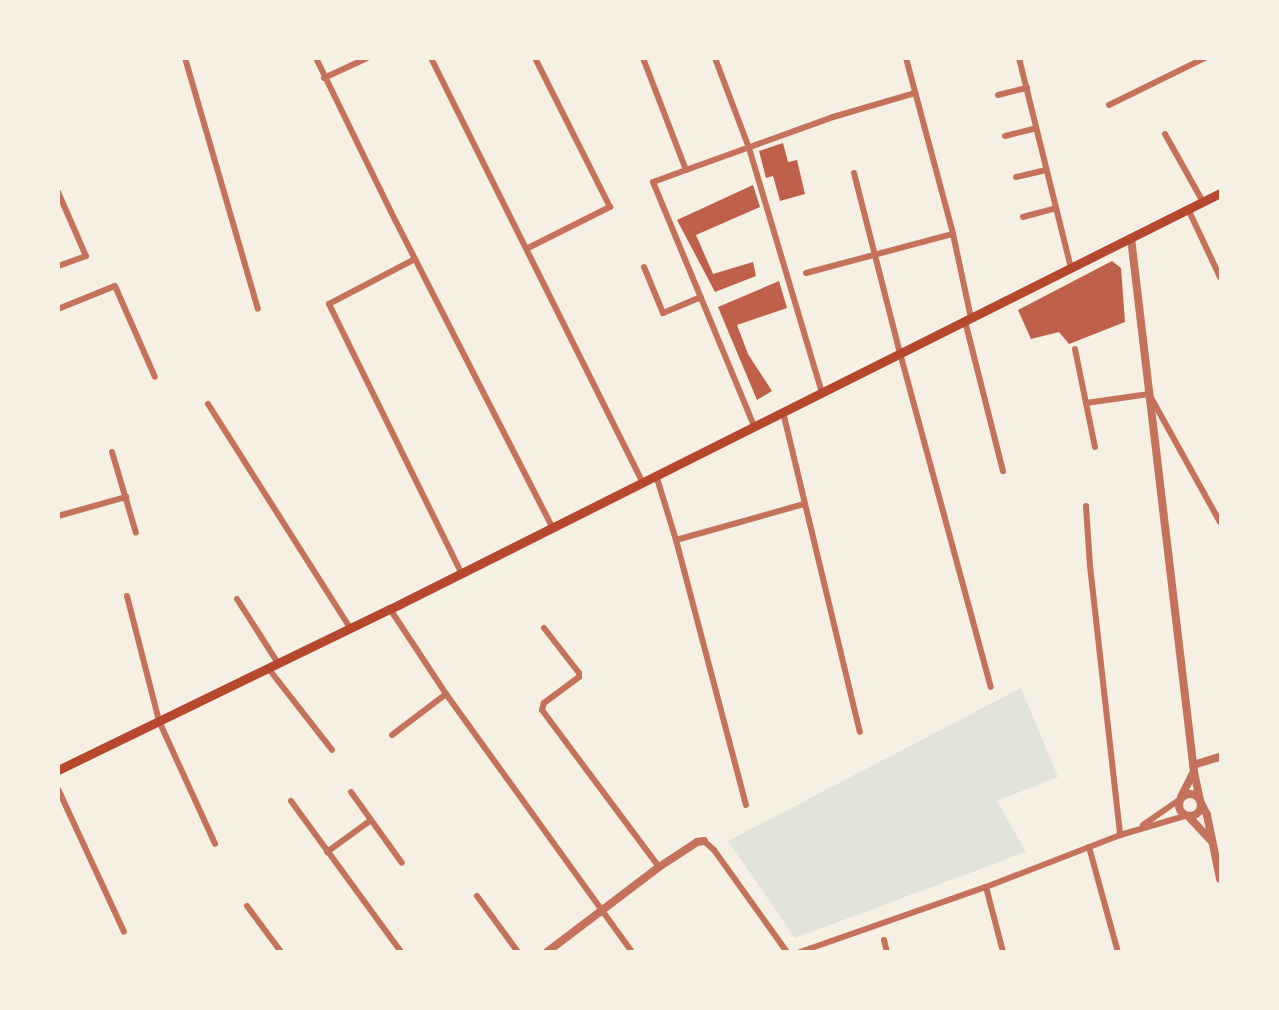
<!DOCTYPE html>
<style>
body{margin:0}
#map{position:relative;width:1279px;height:1010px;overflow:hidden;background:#f6efe4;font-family:Signika,sans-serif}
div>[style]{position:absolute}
.green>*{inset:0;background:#e2e4dc}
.building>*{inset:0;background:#bf614a}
.minor>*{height:6px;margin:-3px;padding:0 3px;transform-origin:3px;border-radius:3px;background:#c5725c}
.tertiary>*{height:8px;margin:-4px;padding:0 4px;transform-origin:4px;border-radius:4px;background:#c5725c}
.tertiary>.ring{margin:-4px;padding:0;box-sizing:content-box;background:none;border:8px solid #c5725c;border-radius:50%}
.secondary>*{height:9px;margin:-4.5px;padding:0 4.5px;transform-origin:4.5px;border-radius:4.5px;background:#b5482f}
span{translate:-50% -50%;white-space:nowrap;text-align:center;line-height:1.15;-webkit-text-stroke:6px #f6efe4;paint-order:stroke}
.frame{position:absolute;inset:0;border:60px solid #f6efe4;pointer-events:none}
</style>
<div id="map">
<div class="green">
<i style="clip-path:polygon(1021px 688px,1058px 777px,997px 801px,1026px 852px,795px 938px,728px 841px)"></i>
</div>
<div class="building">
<i style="clip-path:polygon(783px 143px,788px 162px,797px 160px,805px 194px,780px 201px,773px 176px,766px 178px,759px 151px)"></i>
<i style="clip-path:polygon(753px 185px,760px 207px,696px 235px,713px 274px,753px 262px,756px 276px,715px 292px,677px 220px)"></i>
<i style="clip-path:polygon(1112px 261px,1121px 268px,1125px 322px,1069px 344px,1059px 332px,1031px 339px,1018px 310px)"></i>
<i style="clip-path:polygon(779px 281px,787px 308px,737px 325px,748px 354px,772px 391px,757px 400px,718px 307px)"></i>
</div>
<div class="minor">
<i style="left:185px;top:58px;width:261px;rotate:73.8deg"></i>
<i style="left:316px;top:58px;width:171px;rotate:64deg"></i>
<i style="left:391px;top:212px;width:354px;rotate:62.9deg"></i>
<i style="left:431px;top:58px;width:474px;rotate:63.5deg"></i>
<i style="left:643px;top:58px;width:120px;rotate:69deg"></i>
<i style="left:686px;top:170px;width:35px;rotate:160deg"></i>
<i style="left:653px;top:182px;width:264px;rotate:67.5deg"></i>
<i style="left:715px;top:58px;width:96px;rotate:69.3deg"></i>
<i style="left:749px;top:148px;width:256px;rotate:73.4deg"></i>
<i style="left:906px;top:58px;width:182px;rotate:75deg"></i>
<i style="left:953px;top:234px;width:86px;rotate:77.9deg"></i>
<i style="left:1019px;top:58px;width:216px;rotate:76.1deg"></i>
<i style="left:324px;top:78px;width:47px;rotate:-24.9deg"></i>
<i style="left:998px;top:95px;width:30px;rotate:-14deg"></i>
<i style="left:1109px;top:105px;width:107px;rotate:-26.1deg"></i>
<i style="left:1165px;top:134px;width:78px;rotate:60.8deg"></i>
<i style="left:1005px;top:136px;width:32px;rotate:-14deg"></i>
<i style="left:686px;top:170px;width:156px;rotate:-19.8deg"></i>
<i style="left:833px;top:117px;width:85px;rotate:-16.3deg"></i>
<i style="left:854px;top:173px;width:186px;rotate:75.7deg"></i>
<i style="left:900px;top:353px;width:346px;rotate:74.8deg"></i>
<i style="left:1016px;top:177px;width:31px;rotate:-13deg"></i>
<i style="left:58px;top:192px;width:70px;rotate:66.4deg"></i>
<i style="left:86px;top:256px;width:30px;rotate:160deg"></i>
<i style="left:1188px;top:209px;width:75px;rotate:64.8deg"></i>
<i style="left:1023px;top:217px;width:34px;rotate:-15deg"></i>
<i style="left:528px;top:248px;width:92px;rotate:-26.6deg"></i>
<i style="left:610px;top:207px;width:167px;rotate:-116.7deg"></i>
<i style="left:415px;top:259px;width:97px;rotate:152.4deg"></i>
<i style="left:329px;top:304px;width:299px;rotate:63.8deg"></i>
<i style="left:644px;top:267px;width:50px;rotate:67.6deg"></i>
<i style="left:663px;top:313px;width:41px;rotate:-22.8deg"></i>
<i style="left:806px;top:273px;width:152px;rotate:-14.9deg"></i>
<i style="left:58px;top:309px;width:61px;rotate:-22deg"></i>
<i style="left:115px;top:286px;width:99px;rotate:66.3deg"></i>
<i style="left:965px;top:321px;width:155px;rotate:75.8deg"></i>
<i style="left:1075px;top:349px;width:100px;rotate:78.5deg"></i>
<i style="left:1086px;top:403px;width:64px;rotate:-8.1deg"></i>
<i style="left:1149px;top:394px;width:146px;rotate:61deg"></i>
<i style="left:208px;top:404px;width:265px;rotate:57.6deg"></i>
<i style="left:783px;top:412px;width:329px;rotate:76.5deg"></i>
<i style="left:112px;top:452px;width:84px;rotate:73.5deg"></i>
<i style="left:656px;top:475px;width:68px;rotate:72.9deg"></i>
<i style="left:676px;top:540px;width:274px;rotate:75.2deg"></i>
<i style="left:1086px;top:506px;width:60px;rotate:86.2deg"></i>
<i style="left:1090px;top:566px;width:271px;rotate:83.6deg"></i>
<i style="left:58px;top:516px;width:71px;rotate:-15.6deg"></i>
<i style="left:676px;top:540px;width:133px;rotate:-15.7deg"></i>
<i style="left:127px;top:596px;width:129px;rotate:75.6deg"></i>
<i style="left:159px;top:721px;width:135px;rotate:65.5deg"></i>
<i style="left:237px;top:599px;width:76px;rotate:57.4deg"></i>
<i style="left:390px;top:609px;width:102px;rotate:56.6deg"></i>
<i style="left:446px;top:694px;width:318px;rotate:54.2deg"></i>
<i style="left:544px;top:628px;width:57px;rotate:52.1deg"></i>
<i style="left:579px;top:673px;width:4px;rotate:90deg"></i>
<i style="left:579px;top:677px;width:44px;rotate:143.4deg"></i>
<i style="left:544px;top:703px;width:7px;rotate:106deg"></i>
<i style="left:542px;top:710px;width:196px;rotate:53.3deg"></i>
<i style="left:268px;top:668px;width:104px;rotate:52deg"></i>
<i style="left:392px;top:735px;width:68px;rotate:-37.2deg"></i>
<i style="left:58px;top:789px;width:157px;rotate:65.2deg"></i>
<i style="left:351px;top:792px;width:87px;rotate:54.3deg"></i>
<i style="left:291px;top:801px;width:187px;rotate:53.9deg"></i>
<i style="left:1143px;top:825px;width:44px;rotate:-34.8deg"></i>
<i style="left:704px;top:841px;width:13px;rotate:42deg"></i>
<i style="left:714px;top:850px;width:125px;rotate:54.4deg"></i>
<i style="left:1089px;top:847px;width:109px;rotate:74.6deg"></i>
<i style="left:327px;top:852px;width:54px;rotate:-36deg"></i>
<i style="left:986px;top:887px;width:67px;rotate:75.3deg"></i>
<i style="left:477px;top:896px;width:69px;rotate:53.8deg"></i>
<i style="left:247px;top:906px;width:57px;rotate:53.5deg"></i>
<i style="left:884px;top:940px;width:12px;rotate:76deg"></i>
<i style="left:800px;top:952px;width:197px;rotate:-19.3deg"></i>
<i style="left:986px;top:887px;width:144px;rotate:-21.2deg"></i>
<i style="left:1120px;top:835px;width:68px;rotate:-16.3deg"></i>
</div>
<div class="tertiary">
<i style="left:1131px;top:238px;width:538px;rotate:83.27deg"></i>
<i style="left:1194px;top:772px;width:29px;rotate:78deg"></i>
<i style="left:1193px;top:765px;width:28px;rotate:-17deg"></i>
<i class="ring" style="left:1179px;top:794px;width:14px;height:14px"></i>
<i style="left:1181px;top:797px;width:28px;rotate:-63deg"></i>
<i style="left:1201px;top:803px;width:13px;rotate:63deg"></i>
<i style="left:1207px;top:815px;width:65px;rotate:78.5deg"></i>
<i style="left:1189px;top:817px;width:33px;rotate:47deg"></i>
<i style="left:547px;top:952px;width:141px;rotate:-37.2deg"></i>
<i style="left:659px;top:867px;width:45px;rotate:-33.3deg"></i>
<i style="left:697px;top:842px;width:7px;rotate:-8deg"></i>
</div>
<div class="secondary">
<i style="left:58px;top:770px;width:369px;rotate:-25.9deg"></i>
<i style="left:390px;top:609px;width:928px;rotate:-26.62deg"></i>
</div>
<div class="frame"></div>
</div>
